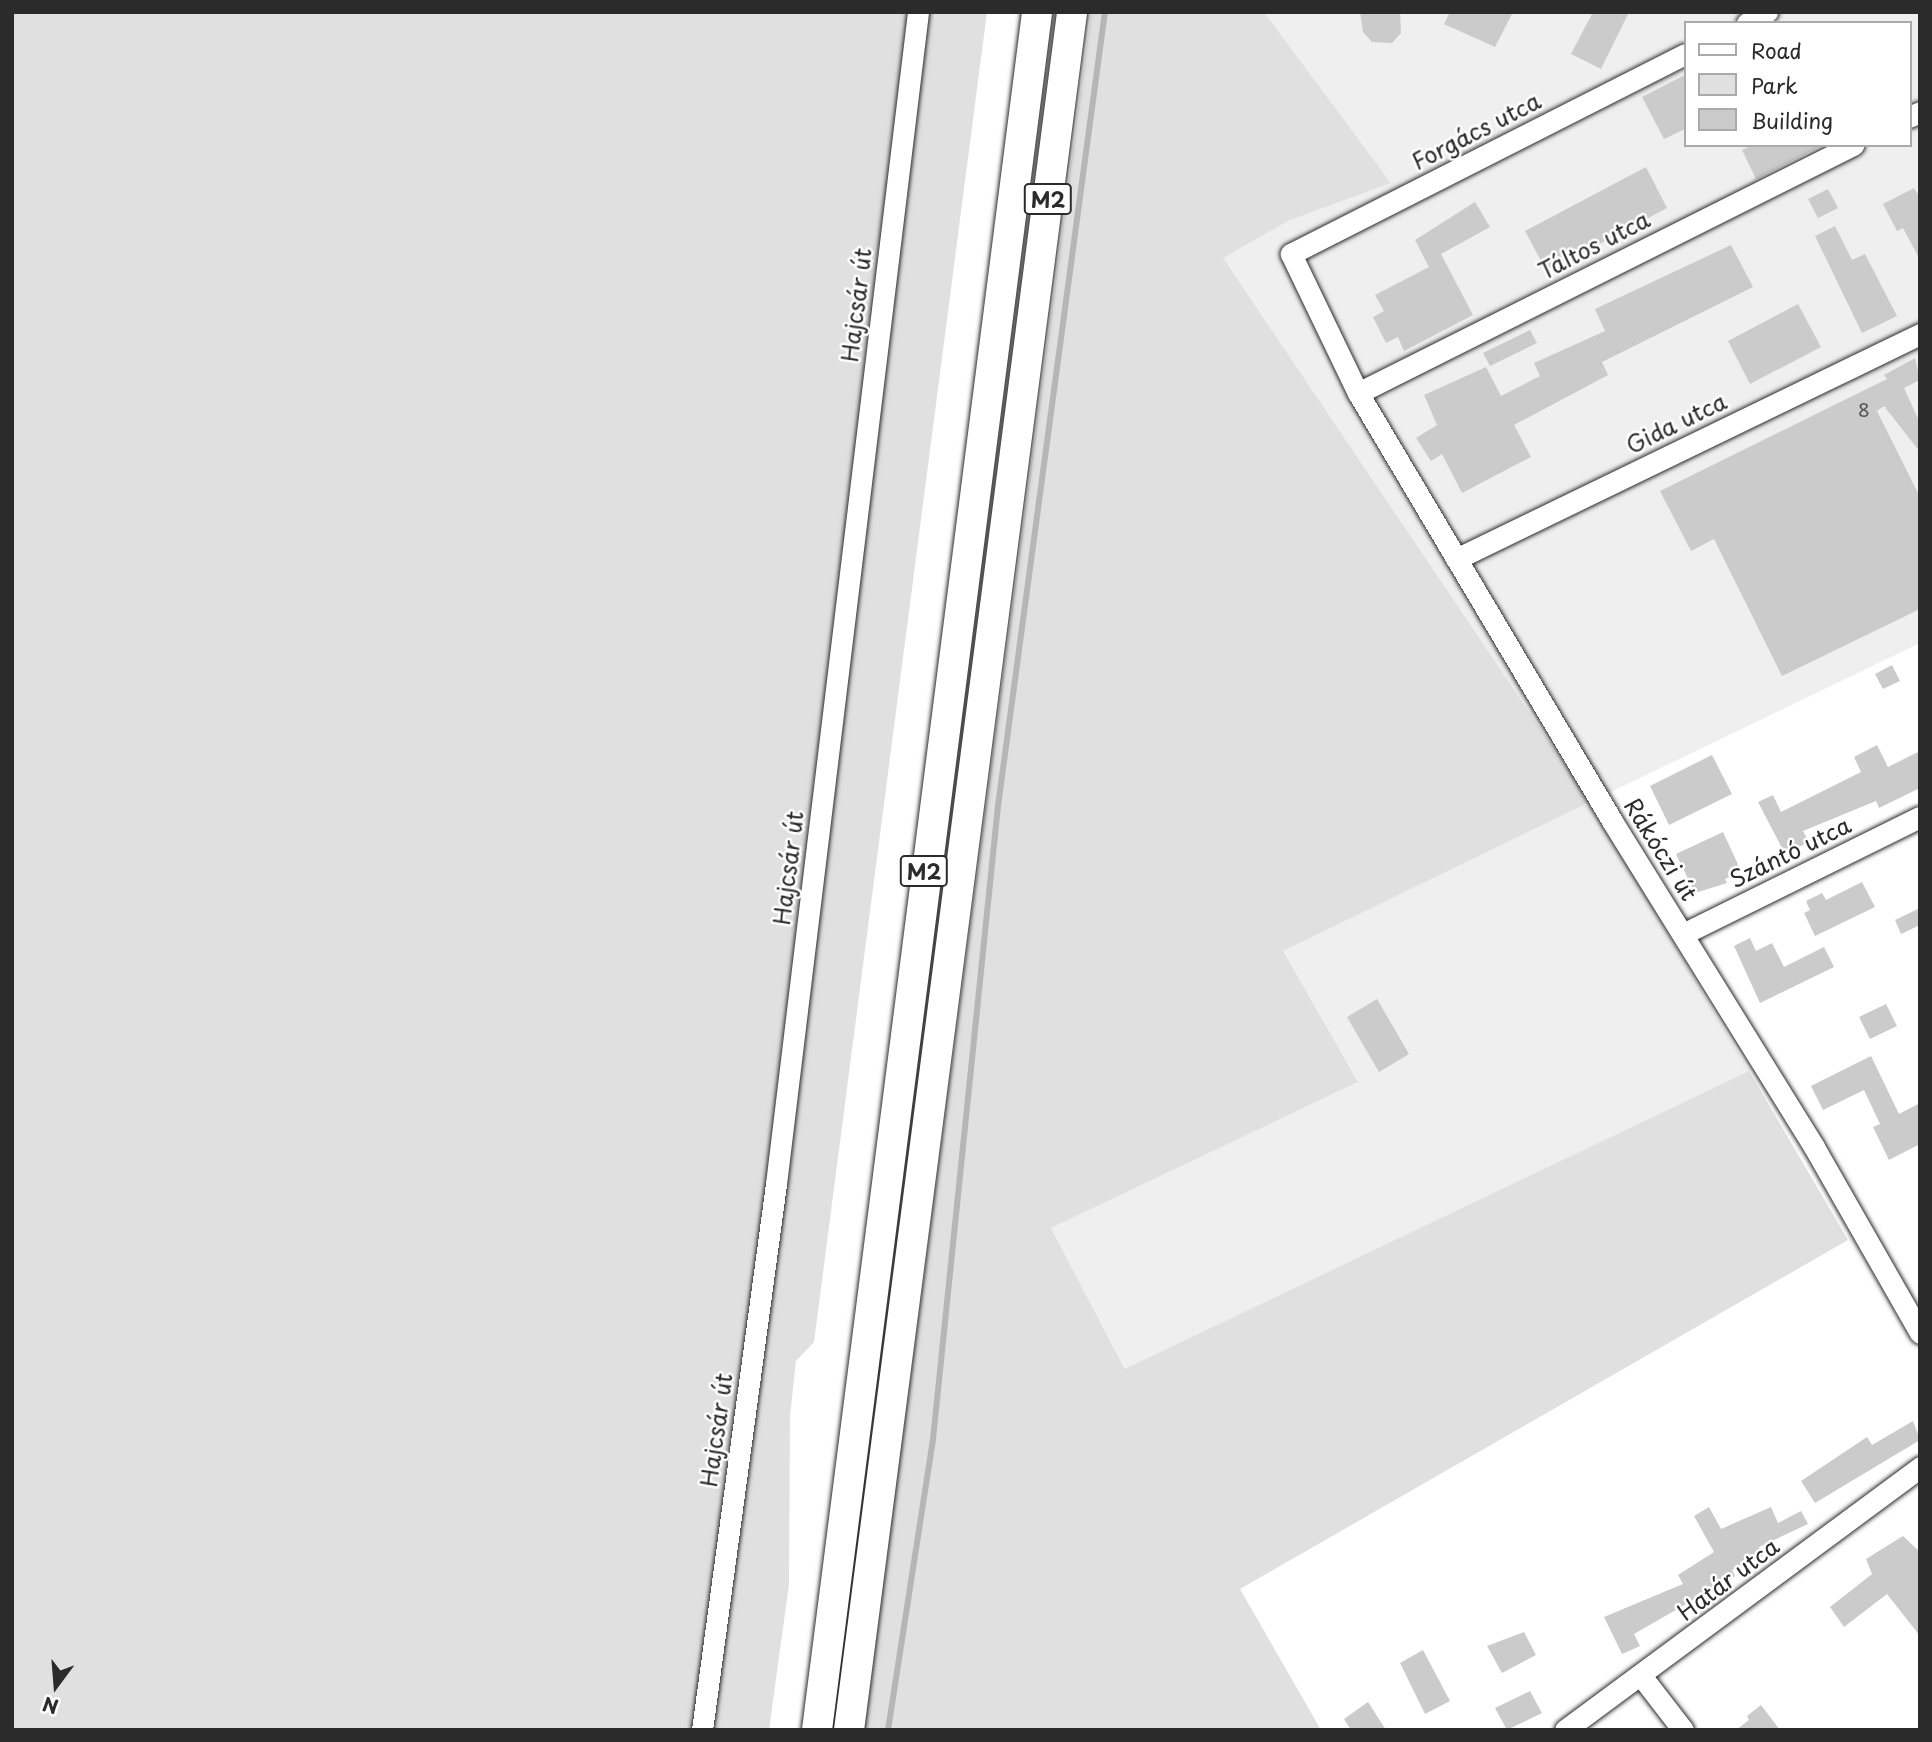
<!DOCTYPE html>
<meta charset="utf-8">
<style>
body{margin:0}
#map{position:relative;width:1932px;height:1742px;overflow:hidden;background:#fff;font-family:"Playpen Sans",sans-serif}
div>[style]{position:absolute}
.built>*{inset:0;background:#efefef}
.green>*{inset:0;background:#e0e0e0}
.stream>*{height:6px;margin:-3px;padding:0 3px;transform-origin:3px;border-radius:3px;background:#b6b6b6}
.building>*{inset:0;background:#cbcbcb}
.roads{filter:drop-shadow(0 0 2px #2b2b2b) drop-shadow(0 0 2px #2b2b2b)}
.minor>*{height:21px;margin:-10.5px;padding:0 10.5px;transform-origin:10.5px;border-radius:10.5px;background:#fff}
.highway>*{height:30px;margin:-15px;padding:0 15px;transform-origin:15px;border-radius:15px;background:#fff}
span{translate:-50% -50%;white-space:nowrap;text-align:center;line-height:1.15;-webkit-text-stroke:5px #fff;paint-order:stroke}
.number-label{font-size:19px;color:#535353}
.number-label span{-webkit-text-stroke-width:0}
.shield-label span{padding:2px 5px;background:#fff;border:2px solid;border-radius:5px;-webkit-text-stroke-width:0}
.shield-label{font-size:21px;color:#2b2b2b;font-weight:700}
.street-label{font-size:23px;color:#2b2b2b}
.frame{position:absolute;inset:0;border:14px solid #2b2b2b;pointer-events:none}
.legend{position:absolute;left:1684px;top:21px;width:228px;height:126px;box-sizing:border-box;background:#fff;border:2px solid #aaa;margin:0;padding:9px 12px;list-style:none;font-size:21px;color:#2b2b2b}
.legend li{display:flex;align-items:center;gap:14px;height:35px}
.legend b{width:35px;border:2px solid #aaa}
.north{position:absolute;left:21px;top:1651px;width:70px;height:70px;-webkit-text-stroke:5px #fff;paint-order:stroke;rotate:196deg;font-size:19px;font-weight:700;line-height:28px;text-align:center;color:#2b2b2b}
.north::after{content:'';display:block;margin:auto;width:24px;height:32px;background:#2b2b2b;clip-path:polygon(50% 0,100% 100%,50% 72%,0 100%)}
</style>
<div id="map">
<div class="built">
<i style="clip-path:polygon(evenodd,1264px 12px,1920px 12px,1920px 643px,1590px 802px,1749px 1071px,1126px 1370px,1051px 1228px,1358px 1082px,1282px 951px,1590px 802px,1222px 257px,1288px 221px,1391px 183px,1264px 12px,1685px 23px,1909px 23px,1909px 145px,1685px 145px,1685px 23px)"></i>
</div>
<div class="green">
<i style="clip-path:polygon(12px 12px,987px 12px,814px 1342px,796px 1361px,790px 1416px,789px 1584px,769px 1730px,12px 1730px)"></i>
<i style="clip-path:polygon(1091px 12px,1264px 12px,1391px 183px,1288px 221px,1223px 258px,1590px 802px,1283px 951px,1358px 1082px,1051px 1228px,1125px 1369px,1749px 1071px,1848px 1240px,1240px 1589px,1321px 1730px,858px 1730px,904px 1427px)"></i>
</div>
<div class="stream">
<i style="left:888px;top:1730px;width:294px;rotate:-81.2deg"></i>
<i style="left:933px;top:1439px;width:636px;rotate:-84.14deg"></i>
<i style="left:998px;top:806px;width:801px;rotate:-82.33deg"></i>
</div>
<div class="building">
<i style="clip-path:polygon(1360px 12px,1400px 12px,1401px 33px,1392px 43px,1372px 42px,1363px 32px)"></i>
<i style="clip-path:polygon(1450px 12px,1513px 12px,1495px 47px,1444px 24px)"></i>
<i style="clip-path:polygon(1593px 12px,1629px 12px,1601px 69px,1571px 54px)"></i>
<i style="clip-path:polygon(1685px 75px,1685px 129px,1664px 139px,1642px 97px)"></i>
<i style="clip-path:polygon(1753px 145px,1823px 145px,1756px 179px,1742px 150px)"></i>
<i style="clip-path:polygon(1646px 167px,1667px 208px,1547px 272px,1525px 231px)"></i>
<i style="clip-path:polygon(1914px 188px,1920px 198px,1920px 260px,1903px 228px,1897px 231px,1883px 204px)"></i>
<i style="clip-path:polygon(1828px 189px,1838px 208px,1818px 218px,1808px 199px)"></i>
<i style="clip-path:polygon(1475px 202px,1490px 227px,1441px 254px,1473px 315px,1404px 351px,1398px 337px,1386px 343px,1373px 317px,1384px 311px,1375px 295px,1429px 267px,1415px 240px)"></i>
<i style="clip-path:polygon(1835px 226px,1852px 260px,1865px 254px,1897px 316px,1862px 333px,1815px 236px)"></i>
<i style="clip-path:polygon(1731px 245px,1753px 287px,1602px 362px,1608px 375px,1514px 425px,1531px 457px,1462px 493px,1442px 454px,1431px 461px,1416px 438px,1437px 425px,1424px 395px,1486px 367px,1501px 396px,1540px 376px,1534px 363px,1605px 331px,1595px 309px)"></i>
<i style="clip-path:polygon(1798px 304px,1821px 347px,1750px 384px,1728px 341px)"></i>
<i style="clip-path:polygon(1530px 330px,1537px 343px,1490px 366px,1483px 353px)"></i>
<i style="clip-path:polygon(1915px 358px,1920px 380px,1904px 388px,1920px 423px,1920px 452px,1884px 406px,1877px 411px,1920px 497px,1920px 609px,1782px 676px,1714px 539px,1691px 551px,1660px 491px,1887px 379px,1884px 375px)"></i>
<i style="clip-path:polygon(1892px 665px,1900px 681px,1883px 689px,1875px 674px)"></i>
<i style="clip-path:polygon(1877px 745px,1888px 767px,1920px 751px,1920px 788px,1879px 808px,1876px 801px,1803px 831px,1809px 842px,1785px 854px,1758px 802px,1773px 795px,1781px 812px,1861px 772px,1854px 757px)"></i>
<i style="clip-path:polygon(1712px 755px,1732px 794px,1669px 825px,1650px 786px)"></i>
<i style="clip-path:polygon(1723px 832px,1741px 871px,1725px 879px,1727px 883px,1695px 893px,1676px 854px)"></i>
<i style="clip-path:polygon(1862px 882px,1875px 907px,1815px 936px,1804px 913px,1810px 910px,1806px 901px,1822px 893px,1826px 900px)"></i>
<i style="clip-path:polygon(1920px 908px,1920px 925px,1901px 934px,1895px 920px)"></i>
<i style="clip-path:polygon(1750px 938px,1756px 951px,1772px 943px,1784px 967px,1824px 947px,1834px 967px,1760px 1003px,1734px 946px)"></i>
<i style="clip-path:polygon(1377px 999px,1409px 1054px,1379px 1072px,1347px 1017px)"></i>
<i style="clip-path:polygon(1886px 1004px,1897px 1026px,1870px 1039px,1859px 1017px)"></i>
<i style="clip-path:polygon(1871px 1056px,1899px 1114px,1920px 1103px,1920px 1144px,1889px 1160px,1873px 1127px,1880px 1124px,1864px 1090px,1823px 1110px,1811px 1086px)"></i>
<i style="clip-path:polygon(1913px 1421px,1920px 1440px,1815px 1503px,1801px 1481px,1867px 1437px,1872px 1445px)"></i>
<i style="clip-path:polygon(1709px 1507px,1721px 1529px,1771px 1507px,1778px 1523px,1801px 1511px,1808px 1524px,1759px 1547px,1763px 1556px,1732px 1570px,1735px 1576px,1634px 1634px,1640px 1646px,1622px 1654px,1604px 1617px,1683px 1584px,1678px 1575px,1714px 1552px,1694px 1516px)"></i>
<i style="clip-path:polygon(1903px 1536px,1920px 1552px,1920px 1636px,1887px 1594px,1844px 1627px,1830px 1607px,1872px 1574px,1866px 1559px)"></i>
<i style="clip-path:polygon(1524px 1632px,1536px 1655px,1502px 1673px,1487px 1646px)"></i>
<i style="clip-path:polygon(1423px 1650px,1450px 1701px,1425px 1714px,1400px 1663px)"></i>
<i style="clip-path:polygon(1530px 1691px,1542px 1713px,1507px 1730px,1495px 1708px)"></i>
<i style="clip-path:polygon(1368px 1702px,1386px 1730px,1351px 1730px,1344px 1719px)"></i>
<i style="clip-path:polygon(1761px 1705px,1780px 1730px,1736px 1730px,1749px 1720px,1747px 1716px)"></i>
</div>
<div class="roads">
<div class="minor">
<i style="left:1747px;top:23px;width:23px;rotate:-29deg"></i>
<i style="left:1685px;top:54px;width:442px;rotate:153.1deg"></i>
<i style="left:1291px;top:254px;width:154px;rotate:64.3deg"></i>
<i style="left:1358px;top:393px;width:498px;rotate:59.3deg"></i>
<i style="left:1612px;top:821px;width:384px;rotate:58.2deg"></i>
<i style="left:1814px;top:1147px;width:214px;rotate:60.3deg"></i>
<i style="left:1909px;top:117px;width:12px;rotate:-24deg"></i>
<i style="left:1358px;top:393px;width:554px;rotate:-26.61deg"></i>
<i style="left:1456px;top:559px;width:516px;rotate:-25.87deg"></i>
<i style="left:1683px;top:934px;width:264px;rotate:-26.3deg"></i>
<i style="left:1642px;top:1677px;width:67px;rotate:52.3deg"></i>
<i style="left:702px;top:1730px;width:551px;rotate:-82.28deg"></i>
<i style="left:776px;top:1184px;width:1181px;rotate:-83.09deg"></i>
<i style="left:1565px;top:1730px;width:442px;rotate:-36.5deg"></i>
</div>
<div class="highway">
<i style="left:817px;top:1730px;width:1732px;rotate:-82.7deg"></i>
<i style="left:849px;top:1730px;width:1732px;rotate:-82.6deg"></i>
</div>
</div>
<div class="number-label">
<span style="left:1864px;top:410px">8</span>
</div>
<div class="shield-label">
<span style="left:1048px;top:199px">M2</span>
<span style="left:924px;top:871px">M2</span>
</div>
<div class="street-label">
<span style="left:1476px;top:131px;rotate:-27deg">Forgács utca</span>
<span style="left:1594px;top:245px;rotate:-27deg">Táltos utca</span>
<span style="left:856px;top:305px;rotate:-83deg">Hajcsár út</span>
<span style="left:1676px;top:423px;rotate:-26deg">Gida utca</span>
<span style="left:1661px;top:849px;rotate:58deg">Rákóczi út</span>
<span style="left:1790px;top:852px;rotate:-26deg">Szántó utca</span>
<span style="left:788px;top:868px;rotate:-83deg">Hajcsár út</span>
<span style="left:716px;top:1430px;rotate:-82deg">Hajcsár út</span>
<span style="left:1728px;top:1579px;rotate:-37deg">Határ utca</span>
</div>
<div class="frame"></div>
<ul class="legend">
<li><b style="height:9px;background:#fff"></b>Road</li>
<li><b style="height:19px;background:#e0e0e0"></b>Park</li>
<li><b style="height:19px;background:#cbcbcb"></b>Building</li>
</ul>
<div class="north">N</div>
</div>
